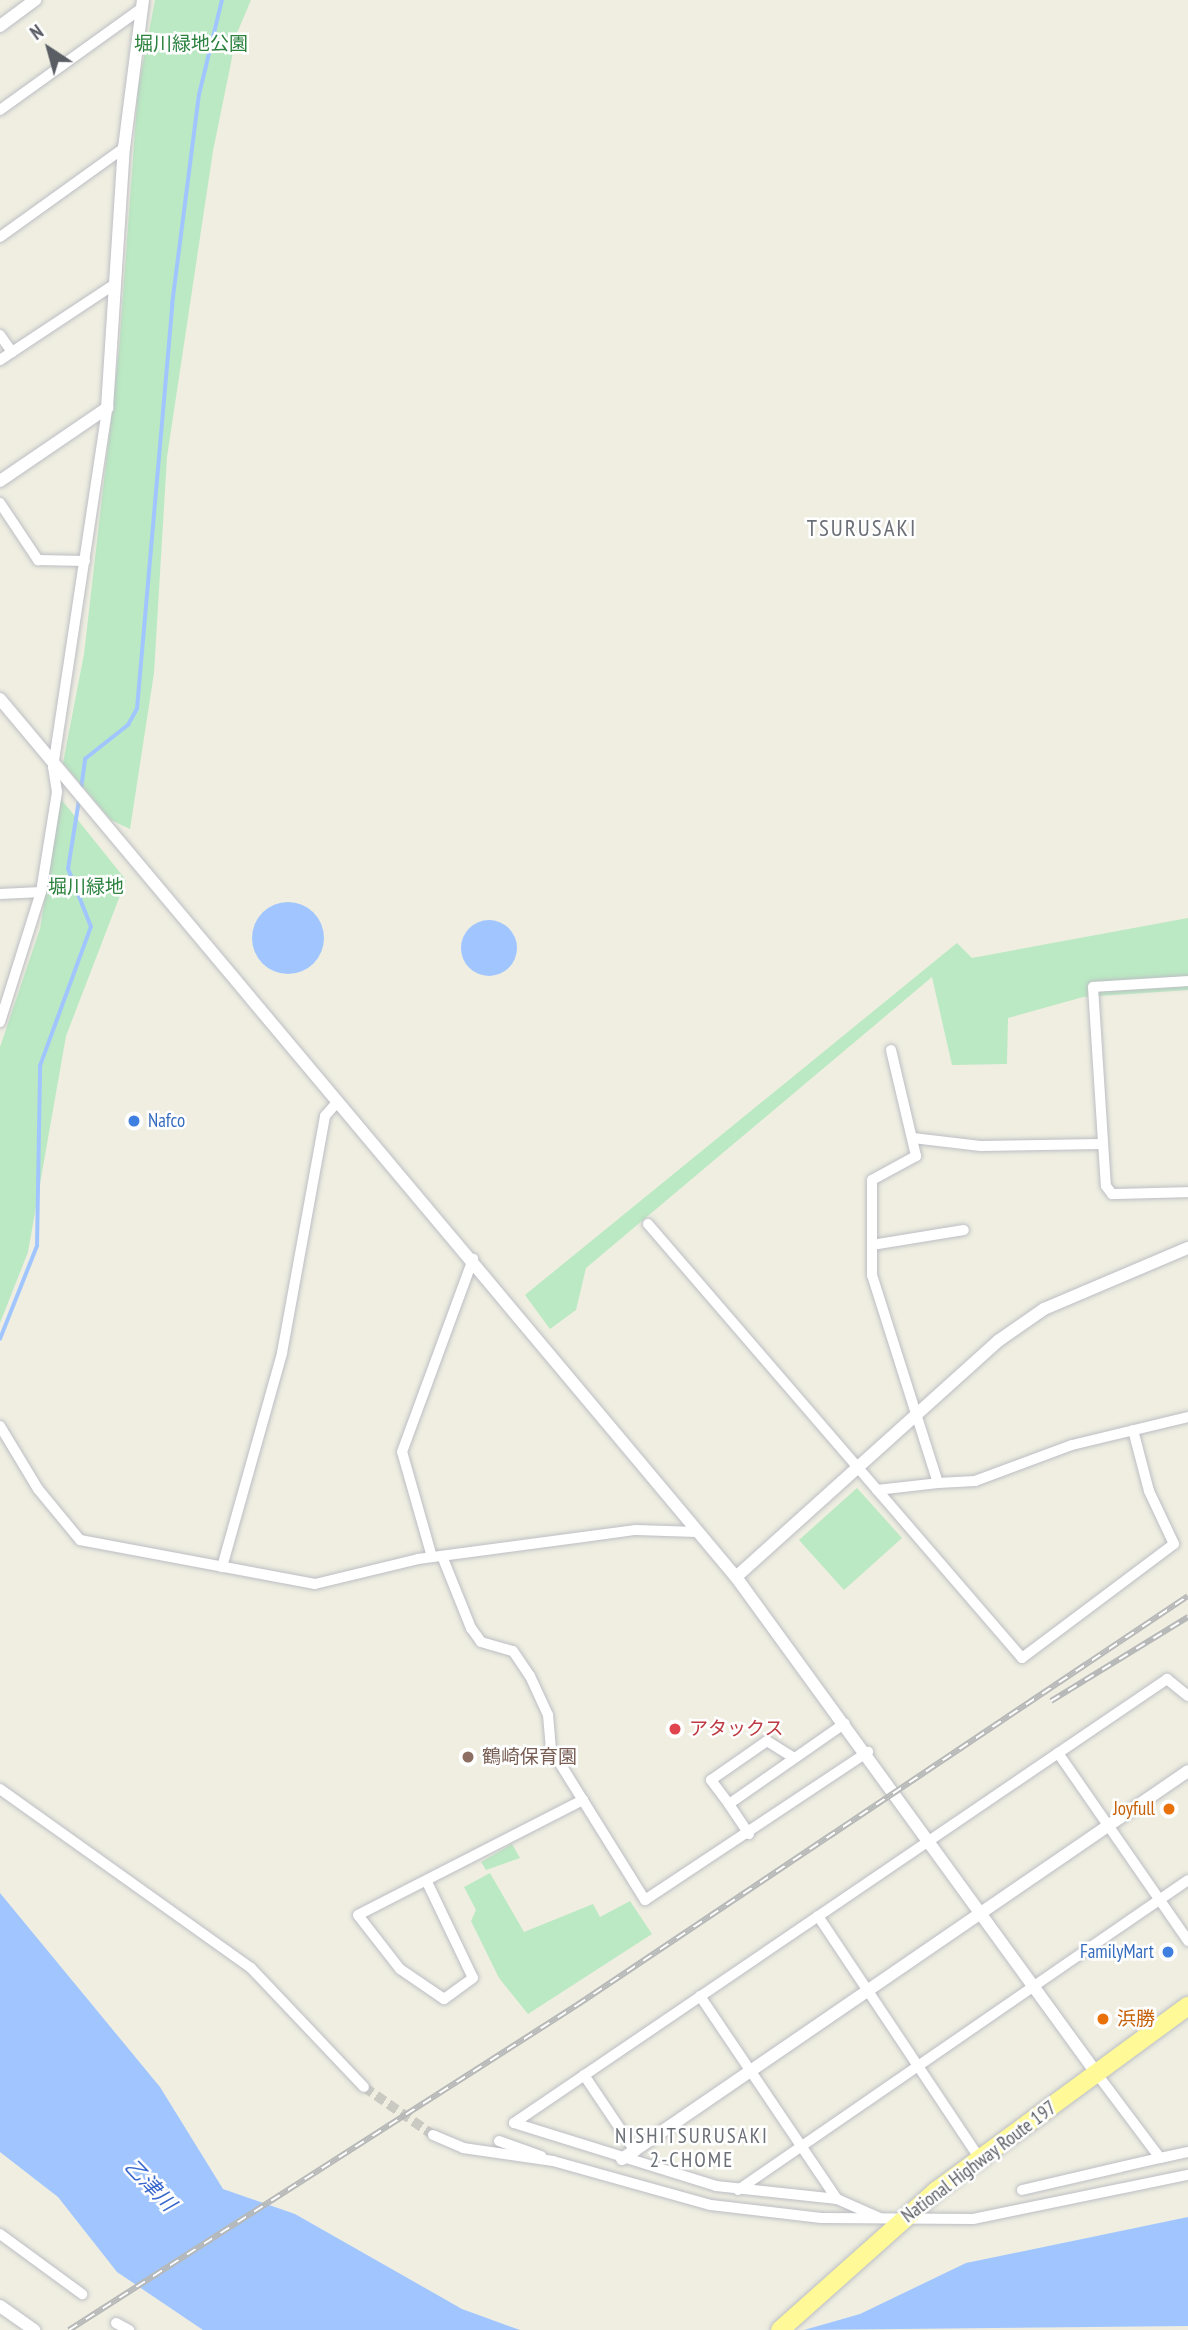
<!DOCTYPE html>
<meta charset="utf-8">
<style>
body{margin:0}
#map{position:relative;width:1188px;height:2330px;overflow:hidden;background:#efeee1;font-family:"PT Sans Narrow","Noto Sans JP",sans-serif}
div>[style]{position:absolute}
.green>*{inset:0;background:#bbe9c3}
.water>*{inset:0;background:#a1c6ff}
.round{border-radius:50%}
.stream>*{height:3.5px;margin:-1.75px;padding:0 1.75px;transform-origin:1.75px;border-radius:1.75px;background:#a1c6ff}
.minor-tunnel>*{height:10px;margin-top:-5px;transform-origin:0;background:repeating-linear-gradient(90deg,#cacac2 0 10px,transparent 0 15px)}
.roads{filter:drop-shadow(0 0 2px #bcbec4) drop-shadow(0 0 2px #bcbec4)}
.minor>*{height:10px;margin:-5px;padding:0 5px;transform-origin:5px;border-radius:5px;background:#fff}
.tertiary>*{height:12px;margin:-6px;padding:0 6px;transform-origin:6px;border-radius:6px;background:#fff}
.trunk>*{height:18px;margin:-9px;padding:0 9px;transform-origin:9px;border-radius:9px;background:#fffa97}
.rail>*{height:6px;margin-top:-3px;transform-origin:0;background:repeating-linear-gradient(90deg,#fff 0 10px,#b7b8b8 0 20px);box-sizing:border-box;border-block:2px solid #b7b8b8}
.dots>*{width:19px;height:19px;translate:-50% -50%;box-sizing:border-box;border:4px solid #fff;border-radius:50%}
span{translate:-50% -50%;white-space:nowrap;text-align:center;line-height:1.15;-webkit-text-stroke:5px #fff;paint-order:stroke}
.park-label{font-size:19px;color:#2b823e}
.shop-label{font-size:19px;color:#366cbe}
.left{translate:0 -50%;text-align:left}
.right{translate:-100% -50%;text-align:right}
.health-label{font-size:19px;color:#be3a42}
.education-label{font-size:19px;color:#785e54}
.food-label{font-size:19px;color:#c56008}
.street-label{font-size:19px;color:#5a5d64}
.neighbourhood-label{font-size:21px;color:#6b6f76;letter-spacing:2px}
.water-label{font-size:21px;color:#3868ce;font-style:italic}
.quarter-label{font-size:23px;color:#6b6f76;letter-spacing:2px}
.north{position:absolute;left:14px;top:14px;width:70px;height:70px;-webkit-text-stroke:5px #fff;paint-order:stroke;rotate:324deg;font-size:19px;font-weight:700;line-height:28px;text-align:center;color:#5a5d64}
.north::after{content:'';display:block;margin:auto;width:24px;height:32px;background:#5a5d64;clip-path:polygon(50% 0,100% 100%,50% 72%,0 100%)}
</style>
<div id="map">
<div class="green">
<i style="clip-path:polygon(155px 0,251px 0,237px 33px,213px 151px,167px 457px,154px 673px,130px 829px,111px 820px,63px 763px,84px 654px,119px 350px,138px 89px)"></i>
<i style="clip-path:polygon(61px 799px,126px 880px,66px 1036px,28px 1252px,0 1323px,0 1047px,40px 929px)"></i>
<i style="clip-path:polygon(1188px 918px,1188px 990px,1083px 997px,1008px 1018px,1007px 1064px,952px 1065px,932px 977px,586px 1268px,576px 1310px,550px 1329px,525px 1295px,957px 943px,972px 958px)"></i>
<i style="clip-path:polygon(857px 1488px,902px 1538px,844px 1590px,799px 1540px)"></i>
<i style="clip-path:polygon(512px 1844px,520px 1858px,486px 1870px,481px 1862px)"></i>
<i style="clip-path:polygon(490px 1873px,524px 1932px,593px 1904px,600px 1917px,630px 1901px,652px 1934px,528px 2014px,499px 1978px,471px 1921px,476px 1910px,464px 1887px)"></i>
</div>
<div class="water">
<i class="round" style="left:252px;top:902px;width:72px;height:72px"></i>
<i class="round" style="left:461px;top:920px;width:56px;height:56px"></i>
<i style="clip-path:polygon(0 1893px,160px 2087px,223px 2189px,295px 2214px,462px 2309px,520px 2330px,203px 2330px,117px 2272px,58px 2197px,0 2152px)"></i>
<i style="clip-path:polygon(1188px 2217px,1188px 2326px,804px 2330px,860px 2314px,966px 2263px)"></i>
</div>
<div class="stream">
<i style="left:81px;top:789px;width:30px;rotate:-82deg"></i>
<i style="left:85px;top:759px;width:55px;rotate:-38.3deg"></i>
<i style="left:128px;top:725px;width:18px;rotate:-61deg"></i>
<i style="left:137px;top:709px;width:406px;rotate:-85deg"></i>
<i style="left:172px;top:305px;width:212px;rotate:-82.7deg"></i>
<i style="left:199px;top:95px;width:98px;rotate:-76.4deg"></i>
<i style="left:0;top:1339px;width:100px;rotate:-68.3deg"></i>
<i style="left:37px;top:1246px;width:180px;rotate:-89deg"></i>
<i style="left:40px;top:1066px;width:148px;rotate:-69.9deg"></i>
<i style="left:91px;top:927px;width:62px;rotate:-111.6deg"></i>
<i style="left:68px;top:869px;width:70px;rotate:-80.9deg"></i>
</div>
<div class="minor-tunnel">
<i style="left:364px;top:2087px;width:84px;rotate:34.8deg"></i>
</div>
<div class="roads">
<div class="minor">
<i style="left:0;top:110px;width:175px;rotate:-35.7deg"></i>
<i style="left:0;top:237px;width:153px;rotate:-35.7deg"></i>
<i style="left:0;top:335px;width:21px;rotate:55deg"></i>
<i style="left:0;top:360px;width:138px;rotate:-33.5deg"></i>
<i style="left:0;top:503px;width:69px;rotate:56.3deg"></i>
<i style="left:38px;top:560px;width:47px;rotate:1.2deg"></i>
<i style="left:0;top:894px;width:41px;rotate:-2.8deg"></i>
<i style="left:1188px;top:981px;width:95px;rotate:176.4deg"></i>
<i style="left:1093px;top:987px;width:199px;rotate:86.3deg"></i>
<i style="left:1106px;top:1186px;width:10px;rotate:53deg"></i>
<i style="left:1112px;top:1194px;width:76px;rotate:-1.5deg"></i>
<i style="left:0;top:1022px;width:136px;rotate:-72.5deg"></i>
<i style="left:41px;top:892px;width:101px;rotate:-80.9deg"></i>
<i style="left:57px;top:792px;width:25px;rotate:-99deg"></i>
<i style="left:53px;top:767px;width:363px;rotate:-81.4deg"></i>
<i style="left:891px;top:1050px;width:109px;rotate:76.7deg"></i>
<i style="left:916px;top:1156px;width:50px;rotate:151.4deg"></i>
<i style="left:872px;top:1180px;width:95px;rotate:90deg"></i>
<i style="left:872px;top:1275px;width:218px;rotate:72.4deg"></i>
<i style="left:938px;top:1483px;width:37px;rotate:-3deg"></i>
<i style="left:975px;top:1481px;width:103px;rotate:-20.4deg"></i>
<i style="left:1072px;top:1445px;width:119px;rotate:-13.6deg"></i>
<i style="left:913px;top:1138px;width:68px;rotate:6.7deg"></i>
<i style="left:981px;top:1146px;width:120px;rotate:-1deg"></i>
<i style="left:648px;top:1224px;width:573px;rotate:49.25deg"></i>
<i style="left:1022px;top:1658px;width:190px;rotate:-36.9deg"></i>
<i style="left:1174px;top:1544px;width:59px;rotate:-115.3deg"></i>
<i style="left:1149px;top:1491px;width:63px;rotate:-104.7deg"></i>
<i style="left:872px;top:1245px;width:93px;rotate:-9.3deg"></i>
<i style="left:0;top:1426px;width:74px;rotate:58.9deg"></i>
<i style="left:38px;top:1489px;width:66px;rotate:50.5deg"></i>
<i style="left:80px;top:1540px;width:239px;rotate:10.6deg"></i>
<i style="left:315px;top:1584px;width:106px;rotate:-13.6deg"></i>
<i style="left:418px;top:1559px;width:220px;rotate:-7.6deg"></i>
<i style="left:636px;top:1530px;width:61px;rotate:1.9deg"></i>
<i style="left:877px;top:1490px;width:61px;rotate:-6.5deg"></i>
<i style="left:442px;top:1556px;width:78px;rotate:68.1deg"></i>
<i style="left:471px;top:1628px;width:17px;rotate:54deg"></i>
<i style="left:481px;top:1642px;width:33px;rotate:16deg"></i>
<i style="left:513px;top:1651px;width:30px;rotate:56deg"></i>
<i style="left:530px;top:1676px;width:43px;rotate:65.2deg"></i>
<i style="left:548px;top:1715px;width:34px;rotate:85deg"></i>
<i style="left:551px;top:1749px;width:178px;rotate:58.1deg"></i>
<i style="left:645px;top:1900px;width:268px;rotate:-33.6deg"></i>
<i style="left:432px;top:1557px;width:109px;rotate:-105.9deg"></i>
<i style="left:402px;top:1452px;width:206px;rotate:-69.8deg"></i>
<i style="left:222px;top:1567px;width:222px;rotate:-74.3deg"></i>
<i style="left:282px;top:1353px;width:241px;rotate:-79.7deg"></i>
<i style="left:325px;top:1116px;width:18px;rotate:-49deg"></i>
<i style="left:1058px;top:1753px;width:229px;rotate:55.3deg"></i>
<i style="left:0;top:1789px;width:308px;rotate:35.5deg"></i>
<i style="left:251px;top:1968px;width:164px;rotate:46.5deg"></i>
<i style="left:729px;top:1804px;width:30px;rotate:-127deg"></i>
<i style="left:711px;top:1780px;width:68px;rotate:-34.9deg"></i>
<i style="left:767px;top:1741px;width:32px;rotate:32deg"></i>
<i style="left:749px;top:1834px;width:36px;rotate:-124deg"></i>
<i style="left:729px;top:1804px;width:141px;rotate:-34.9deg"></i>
<i style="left:427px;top:1882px;width:106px;rotate:64.4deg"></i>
<i style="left:473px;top:1978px;width:36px;rotate:144deg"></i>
<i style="left:444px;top:1999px;width:53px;rotate:-145.7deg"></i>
<i style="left:400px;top:1969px;width:68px;rotate:-127.9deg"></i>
<i style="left:358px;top:1915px;width:253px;rotate:-27.1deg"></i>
<i style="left:818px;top:1916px;width:292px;rotate:56.3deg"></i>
<i style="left:700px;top:1996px;width:245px;rotate:56deg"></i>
<i style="left:1097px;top:2074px;width:105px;rotate:53.1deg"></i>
<i style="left:1160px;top:2158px;width:29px;rotate:-12deg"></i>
<i style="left:584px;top:2075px;width:92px;rotate:56.1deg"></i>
<i style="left:514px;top:2123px;width:790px;rotate:-34.21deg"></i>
<i style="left:1167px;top:1679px;width:27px;rotate:39deg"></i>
<i style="left:514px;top:2123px;width:212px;rotate:17.3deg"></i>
<i style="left:716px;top:2186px;width:122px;rotate:6.1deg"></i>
<i style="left:837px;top:2199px;width:47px;rotate:23.8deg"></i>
<i style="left:433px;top:2135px;width:33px;rotate:23deg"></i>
<i style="left:463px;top:2148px;width:91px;rotate:8.2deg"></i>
<i style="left:553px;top:2161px;width:164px;rotate:15.6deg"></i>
<i style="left:711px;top:2205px;width:111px;rotate:6.7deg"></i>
<i style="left:821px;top:2218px;width:152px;rotate:0.4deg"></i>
<i style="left:973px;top:2219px;width:219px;rotate:-11.6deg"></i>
<i style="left:499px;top:2141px;width:45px;rotate:19.7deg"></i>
<i style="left:738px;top:2190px;width:546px;rotate:-34.56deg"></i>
<i style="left:1022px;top:2190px;width:142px;rotate:-13.1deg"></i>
<i style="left:0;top:2234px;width:102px;rotate:36.2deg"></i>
<i style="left:116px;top:2323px;width:15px;rotate:28deg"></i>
</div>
<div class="tertiary">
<i style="left:0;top:26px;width:44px;rotate:-36.6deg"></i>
<i style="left:0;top:481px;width:130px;rotate:-34.3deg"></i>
<i style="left:107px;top:408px;width:261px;rotate:-86.3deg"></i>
<i style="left:124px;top:148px;width:149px;rotate:-82.7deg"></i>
<i style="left:0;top:699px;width:1146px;rotate:50.03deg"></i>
<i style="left:736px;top:1577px;width:614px;rotate:54.01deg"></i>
<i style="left:736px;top:1577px;width:353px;rotate:-42deg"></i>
<i style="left:998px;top:1341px;width:56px;rotate:-34.8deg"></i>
<i style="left:1044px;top:1309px;width:156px;rotate:-23deg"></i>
<i style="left:622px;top:2159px;width:686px;rotate:-34.43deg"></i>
<i style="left:0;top:2306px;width:42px;rotate:35.2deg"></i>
</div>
<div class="trunk">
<i style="left:780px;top:2330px;width:209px;rotate:-41.7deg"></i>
<i style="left:936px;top:2191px;width:313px;rotate:-36.3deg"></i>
</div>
</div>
<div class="rail">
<i style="left:1051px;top:1701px;width:161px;rotate:-31.5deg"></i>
<i style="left:69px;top:2330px;width:603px;rotate:-32.61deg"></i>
<i style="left:577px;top:2005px;width:735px;rotate:-33.8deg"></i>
</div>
<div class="dots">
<i style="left:134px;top:1121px;background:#3f7fe0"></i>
<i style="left:675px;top:1729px;background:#e0444e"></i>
<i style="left:468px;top:1757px;background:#8d6e63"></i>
<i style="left:1169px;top:1809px;background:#e8710a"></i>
<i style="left:1168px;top:1952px;background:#3f7fe0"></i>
<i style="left:1103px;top:2019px;background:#e8710a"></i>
</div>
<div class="park-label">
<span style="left:191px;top:44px">堀川緑地公園</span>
<span style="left:86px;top:887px">堀川緑地</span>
</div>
<div class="shop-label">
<span class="left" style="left:148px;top:1121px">Nafco</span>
<span class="right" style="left:1154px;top:1952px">FamilyMart</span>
</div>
<div class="health-label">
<span class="left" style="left:689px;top:1729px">アタックス</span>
</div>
<div class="education-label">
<span class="left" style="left:482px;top:1757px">鶴崎保育園</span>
</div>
<div class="food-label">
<span class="right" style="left:1155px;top:1809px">Joyfull</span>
<span class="left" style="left:1117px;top:2019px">浜勝</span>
</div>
<div class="street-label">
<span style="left:979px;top:2162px;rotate:-37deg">National Highway Route 197</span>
</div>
<div class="neighbourhood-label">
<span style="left:692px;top:2148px">NISHITSURUSAKI<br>2-CHOME</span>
</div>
<div class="water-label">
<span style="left:150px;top:2185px;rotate:46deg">乙津川</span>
</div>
<div class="quarter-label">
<span style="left:862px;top:528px">TSURUSAKI</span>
</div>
<div class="north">N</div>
</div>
